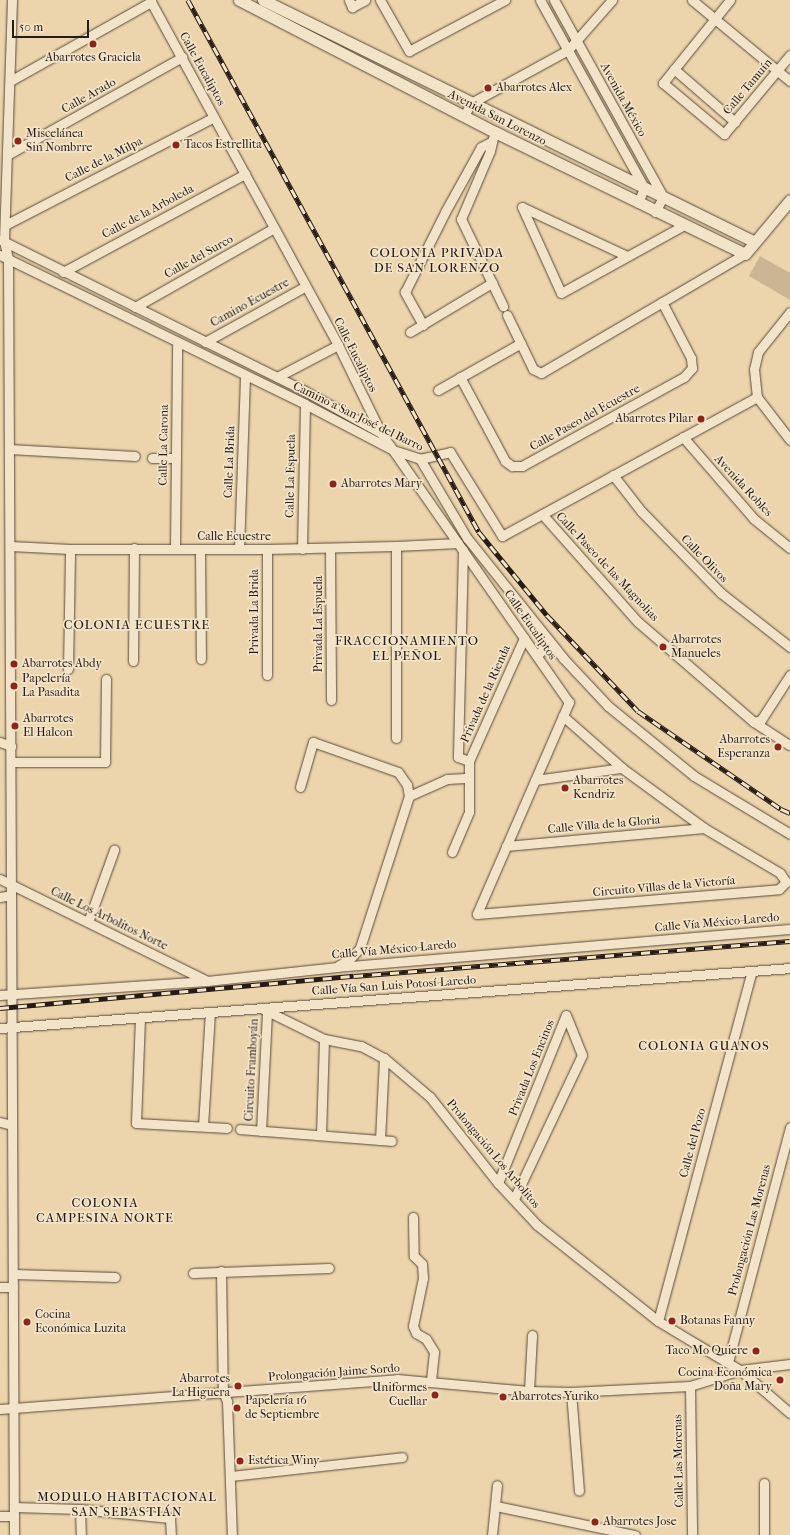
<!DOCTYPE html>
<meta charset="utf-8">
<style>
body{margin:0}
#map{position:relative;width:790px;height:1535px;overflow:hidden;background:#ecd4ac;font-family:"IM FELL French Canon",serif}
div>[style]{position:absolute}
.green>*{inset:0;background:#cbb592}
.roads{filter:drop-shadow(0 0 1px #584a3b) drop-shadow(0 0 1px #584a3b)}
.minor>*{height:9px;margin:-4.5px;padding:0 4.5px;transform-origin:4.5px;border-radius:4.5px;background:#f3e3c9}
.tertiary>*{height:11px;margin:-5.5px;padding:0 5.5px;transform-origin:5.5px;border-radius:5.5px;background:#f3e3c9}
.rail>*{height:4.5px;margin-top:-2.25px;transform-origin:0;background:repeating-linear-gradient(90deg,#f3e3c9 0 9px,#271c15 0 18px);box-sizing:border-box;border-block:1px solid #271c15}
.dots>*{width:11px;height:11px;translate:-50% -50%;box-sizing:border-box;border:2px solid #f3e3c9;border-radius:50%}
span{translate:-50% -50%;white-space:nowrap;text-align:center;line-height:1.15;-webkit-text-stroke:3.5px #f3e3c9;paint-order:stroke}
.poi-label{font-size:12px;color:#271c15}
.left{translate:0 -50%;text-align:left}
.right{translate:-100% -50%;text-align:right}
.street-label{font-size:12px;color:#271c15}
.neighbourhood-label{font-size:13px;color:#271c15;letter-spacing:1px}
.scale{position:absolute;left:12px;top:20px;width:77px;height:18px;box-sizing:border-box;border:2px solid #271c15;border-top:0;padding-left:5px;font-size:12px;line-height:14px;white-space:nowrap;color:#271c15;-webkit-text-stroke:3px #f3e3c9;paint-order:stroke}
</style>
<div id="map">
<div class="green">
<i style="clip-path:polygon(760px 256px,790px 273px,790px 300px,749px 276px)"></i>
</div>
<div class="roads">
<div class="minor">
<i style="left:12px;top:0;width:241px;rotate:91.9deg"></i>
<i style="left:4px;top:241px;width:17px;rotate:77deg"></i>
<i style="left:8px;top:258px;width:1277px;rotate:89.73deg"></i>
<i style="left:150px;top:0;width:393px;rotate:61.4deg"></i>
<i style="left:338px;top:345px;width:98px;rotate:64deg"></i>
<i style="left:381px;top:433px;width:328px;rotate:55.1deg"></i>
<i style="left:569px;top:702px;width:231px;rotate:113.5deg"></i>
<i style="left:477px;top:914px;width:303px;rotate:-4.7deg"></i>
<i style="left:779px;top:889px;width:10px;rotate:-45deg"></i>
<i style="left:786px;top:882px;width:11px;rotate:-124deg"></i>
<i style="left:780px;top:873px;width:88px;rotate:-149.4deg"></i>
<i style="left:704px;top:828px;width:102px;rotate:-143.8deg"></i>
<i style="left:622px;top:768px;width:79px;rotate:-138.6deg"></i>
<i style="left:349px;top:0;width:8px;rotate:67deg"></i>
<i style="left:352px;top:7px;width:15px;rotate:-28deg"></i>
<i style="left:380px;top:0;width:59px;rotate:60.4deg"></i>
<i style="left:409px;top:51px;width:109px;rotate:-28deg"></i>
<i style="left:540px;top:0;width:215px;rotate:61deg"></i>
<i style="left:644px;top:188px;width:16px;rotate:112deg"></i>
<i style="left:554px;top:0;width:225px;rotate:61deg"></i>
<i style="left:663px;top:197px;width:17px;rotate:118deg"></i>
<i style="left:692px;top:0;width:127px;rotate:39.6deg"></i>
<i style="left:730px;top:0;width:107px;rotate:128.9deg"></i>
<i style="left:663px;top:83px;width:80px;rotate:39.9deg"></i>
<i style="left:724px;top:134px;width:103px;rotate:-50.1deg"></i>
<i style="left:674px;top:69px;width:81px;rotate:41deg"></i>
<i style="left:10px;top:81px;width:162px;rotate:-29.3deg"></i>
<i style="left:464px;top:116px;width:15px;rotate:-62deg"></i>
<i style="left:471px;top:103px;width:111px;rotate:-28.7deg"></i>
<i style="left:568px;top:50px;width:67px;rotate:-48.7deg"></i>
<i style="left:493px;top:138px;width:13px;rotate:103deg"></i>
<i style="left:490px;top:151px;width:74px;rotate:113.1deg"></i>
<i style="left:461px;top:219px;width:97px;rotate:64.2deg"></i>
<i style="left:7px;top:155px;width:201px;rotate:-29.2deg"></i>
<i style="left:522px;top:207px;width:94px;rotate:65.6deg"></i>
<i style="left:561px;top:293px;width:141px;rotate:-28.9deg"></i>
<i style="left:522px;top:207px;width:116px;rotate:25deg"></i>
<i style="left:5px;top:225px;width:235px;rotate:-27.3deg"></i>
<i style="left:1px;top:240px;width:339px;rotate:26.4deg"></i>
<i style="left:305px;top:391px;width:87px;rotate:28.9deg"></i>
<i style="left:0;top:255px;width:339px;rotate:26deg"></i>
<i style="left:305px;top:404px;width:99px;rotate:27.6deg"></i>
<i style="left:393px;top:450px;width:28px;rotate:18deg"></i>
<i style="left:420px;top:459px;width:92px;rotate:59.3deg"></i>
<i style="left:467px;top:538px;width:154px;rotate:51.3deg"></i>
<i style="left:563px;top:658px;width:66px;rotate:46.8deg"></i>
<i style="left:608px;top:706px;width:111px;rotate:39.1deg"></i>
<i style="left:694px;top:776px;width:112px;rotate:31.1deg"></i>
<i style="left:63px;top:272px;width:207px;rotate:-28.3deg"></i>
<i style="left:135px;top:307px;width:160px;rotate:-29.6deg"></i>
<i style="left:790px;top:312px;width:51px;rotate:128.7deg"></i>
<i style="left:758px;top:352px;width:17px;rotate:103deg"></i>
<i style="left:754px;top:369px;width:28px;rotate:84deg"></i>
<i style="left:757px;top:397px;width:54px;rotate:52.5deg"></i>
<i style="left:507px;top:315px;width:60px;rotate:64.3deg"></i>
<i style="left:533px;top:369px;width:9px;rotate:27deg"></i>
<i style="left:541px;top:373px;width:236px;rotate:-30.3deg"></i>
<i style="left:423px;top:325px;width:38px;rotate:-119deg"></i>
<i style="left:405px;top:292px;width:89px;rotate:-63.4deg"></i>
<i style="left:445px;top:212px;width:74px;rotate:-61deg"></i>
<i style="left:481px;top:147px;width:11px;rotate:-27deg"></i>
<i style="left:410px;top:332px;width:96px;rotate:-30.9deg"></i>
<i style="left:205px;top:342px;width:115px;rotate:-29deg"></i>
<i style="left:277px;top:377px;width:69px;rotate:-27.7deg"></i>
<i style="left:460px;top:377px;width:95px;rotate:61.8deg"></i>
<i style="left:505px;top:461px;width:9px;rotate:36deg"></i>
<i style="left:512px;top:466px;width:10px"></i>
<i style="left:522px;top:466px;width:185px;rotate:-28.8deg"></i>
<i style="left:684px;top:377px;width:12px;rotate:-48deg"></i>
<i style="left:692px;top:368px;width:10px;rotate:-96deg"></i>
<i style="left:691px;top:358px;width:63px;rotate:-117.4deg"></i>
<i style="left:438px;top:390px;width:95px;rotate:-29.5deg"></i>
<i style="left:683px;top:437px;width:108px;rotate:49.1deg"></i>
<i style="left:754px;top:519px;width:46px;rotate:38.9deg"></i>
<i style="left:9px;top:449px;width:126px;rotate:3.2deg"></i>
<i style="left:152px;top:458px;width:24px"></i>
<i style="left:420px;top:459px;width:31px;rotate:-13deg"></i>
<i style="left:450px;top:452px;width:99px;rotate:58.2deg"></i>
<i style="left:502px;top:536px;width:290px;rotate:-28.6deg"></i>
<i style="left:613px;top:475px;width:46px;rotate:52.1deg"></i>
<i style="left:641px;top:511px;width:115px;rotate:45.7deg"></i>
<i style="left:721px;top:593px;width:88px;rotate:38deg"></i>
<i style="left:542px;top:514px;width:144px;rotate:48.4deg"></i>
<i style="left:638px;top:622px;width:153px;rotate:40.8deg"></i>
<i style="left:754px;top:722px;width:7px;rotate:-16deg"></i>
<i style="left:761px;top:720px;width:54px;rotate:-57.2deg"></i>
<i style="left:10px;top:546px;width:60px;rotate:2.9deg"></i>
<i style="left:70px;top:549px;width:197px"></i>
<i style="left:267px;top:549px;width:129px;rotate:-1.3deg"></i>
<i style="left:396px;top:546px;width:62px;rotate:-2.8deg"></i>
<i style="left:396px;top:546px;width:192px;rotate:90deg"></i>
<i style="left:175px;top:548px;width:206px;rotate:-89.4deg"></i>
<i style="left:330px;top:548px;width:152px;rotate:89.6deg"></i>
<i style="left:239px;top:549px;width:174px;rotate:-88deg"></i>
<i style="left:267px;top:549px;width:126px;rotate:90deg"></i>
<i style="left:302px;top:549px;width:145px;rotate:-88.8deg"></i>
<i style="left:200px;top:550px;width:109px;rotate:89.5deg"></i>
<i style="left:463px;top:550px;width:207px;rotate:91.4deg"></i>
<i style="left:458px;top:757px;width:12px;rotate:20deg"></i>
<i style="left:537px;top:655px;width:18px;rotate:-41deg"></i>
<i style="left:133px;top:661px;width:113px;rotate:-89.5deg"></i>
<i style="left:68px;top:669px;width:120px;rotate:-89deg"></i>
<i style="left:754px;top:722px;width:42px;rotate:33.3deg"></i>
<i style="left:0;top:742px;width:12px;rotate:20deg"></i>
<i style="left:11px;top:762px;width:94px"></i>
<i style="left:105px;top:762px;width:83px;rotate:-89.3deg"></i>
<i style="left:535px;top:780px;width:88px;rotate:-7.9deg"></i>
<i style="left:300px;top:787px;width:47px;rotate:-73.9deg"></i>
<i style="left:313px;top:742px;width:90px;rotate:19.4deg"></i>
<i style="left:398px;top:772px;width:16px;rotate:55deg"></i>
<i style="left:407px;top:785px;width:11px;rotate:80deg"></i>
<i style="left:409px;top:796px;width:160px;rotate:107.9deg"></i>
<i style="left:360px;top:948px;width:16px;rotate:133deg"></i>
<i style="left:349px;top:960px;width:11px;rotate:153deg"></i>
<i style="left:409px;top:796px;width:42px;rotate:-24.1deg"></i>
<i style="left:447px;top:779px;width:22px;rotate:-3deg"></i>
<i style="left:506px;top:846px;width:199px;rotate:-5.2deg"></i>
<i style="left:452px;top:852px;width:43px;rotate:-67deg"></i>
<i style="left:469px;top:812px;width:51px;rotate:-90deg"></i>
<i style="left:469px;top:761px;width:135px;rotate:-65.9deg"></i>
<i style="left:0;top:879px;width:229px;rotate:26.2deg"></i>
<i style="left:0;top:897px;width:11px;rotate:-10deg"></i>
<i style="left:88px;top:922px;width:77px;rotate:-70.1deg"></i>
<i style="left:0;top:995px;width:207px;rotate:-3.9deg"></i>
<i style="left:207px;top:981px;width:131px;rotate:-6.1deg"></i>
<i style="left:337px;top:967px;width:455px;rotate:-4.8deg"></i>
<i style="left:263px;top:1009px;width:68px;rotate:26.2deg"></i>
<i style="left:324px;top:1039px;width:38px;rotate:11deg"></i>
<i style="left:361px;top:1046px;width:26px;rotate:28deg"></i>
<i style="left:384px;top:1058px;width:60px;rotate:40.3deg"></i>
<i style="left:430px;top:1097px;width:110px;rotate:51.7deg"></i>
<i style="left:498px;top:1183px;width:57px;rotate:47.1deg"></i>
<i style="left:537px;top:1225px;width:154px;rotate:38.4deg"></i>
<i style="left:658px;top:1321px;width:96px;rotate:30.9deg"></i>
<i style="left:740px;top:1370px;width:66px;rotate:40.7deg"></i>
<i style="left:140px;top:1018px;width:105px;rotate:92.2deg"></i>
<i style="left:136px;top:1123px;width:91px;rotate:3.1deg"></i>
<i style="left:0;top:1028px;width:792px;rotate:-4.34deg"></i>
<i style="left:0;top:1122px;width:12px;rotate:14deg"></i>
<i style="left:203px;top:1126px;width:114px;rotate:-86.5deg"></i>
<i style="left:240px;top:1129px;width:152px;rotate:4.5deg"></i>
<i style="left:261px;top:1131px;width:120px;rotate:-87.1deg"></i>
<i style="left:321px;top:1135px;width:96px;rotate:-88.2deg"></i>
<i style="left:380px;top:1140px;width:82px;rotate:-87.2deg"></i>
<i style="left:498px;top:1183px;width:181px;rotate:-68deg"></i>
<i style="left:514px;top:1199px;width:159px;rotate:-64.7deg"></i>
<i style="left:582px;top:1055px;width:43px;rotate:-111.8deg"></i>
<i style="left:413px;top:1217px;width:39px;rotate:89deg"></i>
<i style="left:414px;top:1256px;width:11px;rotate:45deg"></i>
<i style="left:422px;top:1264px;width:14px;rotate:86deg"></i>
<i style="left:423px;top:1278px;width:49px;rotate:101.8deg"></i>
<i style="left:413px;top:1326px;width:8px;rotate:67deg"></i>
<i style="left:416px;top:1333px;width:12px;rotate:31deg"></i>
<i style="left:426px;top:1339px;width:15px;rotate:58deg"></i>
<i style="left:434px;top:1352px;width:30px;rotate:96deg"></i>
<i style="left:221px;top:1271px;width:121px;rotate:89.1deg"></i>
<i style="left:223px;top:1392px;width:10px;rotate:66deg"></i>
<i style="left:227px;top:1401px;width:134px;rotate:87.9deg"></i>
<i style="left:193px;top:1273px;width:136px;rotate:-2.1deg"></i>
<i style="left:13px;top:1274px;width:102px;rotate:1.7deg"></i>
<i style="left:0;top:1287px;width:13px"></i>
<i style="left:658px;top:1321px;width:362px;rotate:-75deg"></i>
<i style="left:728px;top:1362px;width:243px;rotate:-75.2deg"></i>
<i style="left:690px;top:1386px;width:149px;rotate:89.2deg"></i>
<i style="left:529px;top:1391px;width:56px;rotate:-86.9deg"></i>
<i style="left:571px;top:1392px;width:99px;rotate:85.4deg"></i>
<i style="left:0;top:1409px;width:398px;rotate:-4.3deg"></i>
<i style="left:397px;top:1379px;width:133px;rotate:5.2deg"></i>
<i style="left:529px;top:1391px;width:42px;rotate:1.4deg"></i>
<i style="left:571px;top:1392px;width:119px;rotate:-2.9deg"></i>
<i style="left:690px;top:1386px;width:52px;rotate:-17.7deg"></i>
<i style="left:740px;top:1370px;width:50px;rotate:-6.8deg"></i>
<i style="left:231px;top:1476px;width:172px;rotate:-6.3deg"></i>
<i style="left:764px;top:1483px;width:52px;rotate:90deg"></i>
<i style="left:496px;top:1506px;width:142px;rotate:11.8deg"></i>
<i style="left:14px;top:1507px;width:66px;rotate:1.7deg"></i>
<i style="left:80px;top:1509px;width:90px;rotate:5.7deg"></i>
<i style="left:170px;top:1518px;width:17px;rotate:87deg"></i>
<i style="left:80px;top:1509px;width:26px;rotate:88deg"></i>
<i style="left:0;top:1516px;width:14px"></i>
<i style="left:492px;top:1535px;width:50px;rotate:-84.3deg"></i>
</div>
<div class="tertiary">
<i style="left:239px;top:0;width:288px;rotate:27.3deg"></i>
<i style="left:495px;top:132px;width:278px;rotate:26deg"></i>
<i style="left:745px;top:254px;width:70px;rotate:-50.2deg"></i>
<i style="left:263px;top:0;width:548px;rotate:26.19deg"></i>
</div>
</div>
<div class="rail">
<i style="left:188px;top:0;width:606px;rotate:61.32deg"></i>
<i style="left:479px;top:532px;width:107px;rotate:50.7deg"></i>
<i style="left:547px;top:615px;width:132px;rotate:46.5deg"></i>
<i style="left:638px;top:711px;width:173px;rotate:34.4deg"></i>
<i style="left:781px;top:809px;width:10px;rotate:24deg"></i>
<i style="left:0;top:1008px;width:355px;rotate:-5.2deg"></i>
<i style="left:354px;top:976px;width:437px;rotate:-4.6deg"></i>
</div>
<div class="dots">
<i style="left:93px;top:44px;background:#8f2418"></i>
<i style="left:488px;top:88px;background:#8f2418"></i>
<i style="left:18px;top:141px;background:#8f2418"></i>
<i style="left:176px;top:145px;background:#8f2418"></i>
<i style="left:701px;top:419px;background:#8f2418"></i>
<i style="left:333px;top:484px;background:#8f2418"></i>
<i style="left:663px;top:647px;background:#8f2418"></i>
<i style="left:14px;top:664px;background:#8f2418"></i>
<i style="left:14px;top:686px;background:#8f2418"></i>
<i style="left:15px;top:726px;background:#8f2418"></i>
<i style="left:778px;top:747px;background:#8f2418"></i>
<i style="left:565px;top:788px;background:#8f2418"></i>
<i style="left:672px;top:1321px;background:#8f2418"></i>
<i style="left:27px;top:1322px;background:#8f2418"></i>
<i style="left:756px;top:1351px;background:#8f2418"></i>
<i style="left:780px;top:1380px;background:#8f2418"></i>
<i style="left:238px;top:1386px;background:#8f2418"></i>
<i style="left:435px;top:1395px;background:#8f2418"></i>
<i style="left:503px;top:1397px;background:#8f2418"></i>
<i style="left:237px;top:1408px;background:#8f2418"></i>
<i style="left:240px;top:1461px;background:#8f2418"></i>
<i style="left:595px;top:1522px;background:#8f2418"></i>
</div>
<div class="poi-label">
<span style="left:93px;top:58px">Abarrotes Graciela</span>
<span class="left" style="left:496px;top:88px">Abarrotes Alex</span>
<span class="left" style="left:26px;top:141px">Miscelánea<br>Sin Nombrre</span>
<span class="left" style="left:184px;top:145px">Tacos Estrellita</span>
<span class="right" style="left:693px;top:419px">Abarrotes Pilar</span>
<span class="left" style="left:341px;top:484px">Abarrotes Mary</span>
<span class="left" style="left:671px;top:647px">Abarrotes<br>Manueles</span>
<span class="left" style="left:22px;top:664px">Abarrotes Abdy</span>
<span class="left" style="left:22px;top:686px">Papelería<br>La Pasadita</span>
<span class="left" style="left:23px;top:726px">Abarrotes<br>El Halcon</span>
<span class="right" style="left:770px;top:747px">Abarrotes<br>Esperanza</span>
<span class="left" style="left:573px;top:788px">Abarrotes<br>Kendriz</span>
<span class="left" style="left:35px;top:1322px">Cocina<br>Económica Luzita</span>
<span class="left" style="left:680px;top:1321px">Botanas Fanny</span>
<span class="right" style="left:748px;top:1351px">Taco Mo Quiere</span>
<span class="right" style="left:772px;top:1380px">Cocina Económica<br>Doña Mary</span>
<span class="right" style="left:230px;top:1386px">Abarrotes<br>La Higuera</span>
<span class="right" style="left:427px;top:1395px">Uniformes<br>Cuellar</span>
<span class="left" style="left:511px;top:1397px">Abarrotes Yuriko</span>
<span class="left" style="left:245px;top:1408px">Papelería 16<br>de Septiembre</span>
<span class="left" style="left:248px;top:1461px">Estética Winy</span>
<span class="left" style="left:603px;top:1522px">Abarrotes Jose</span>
</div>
<div class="street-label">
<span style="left:202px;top:69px;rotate:61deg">Calle Eucaliptos</span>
<span style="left:748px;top:87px;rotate:-50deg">Calle Tamuín</span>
<span style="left:89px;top:96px;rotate:-29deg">Calle Arado</span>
<span style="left:623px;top:100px;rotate:61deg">Avenida México</span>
<span style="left:497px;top:118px;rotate:27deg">Avenida San Lorenzo</span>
<span style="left:104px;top:160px;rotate:-27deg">Calle de la Milpa</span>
<span style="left:148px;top:212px;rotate:-28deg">Calle de la Arboleda</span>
<span style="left:199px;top:257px;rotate:-29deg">Calle del Surco</span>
<span style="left:250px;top:303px;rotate:-29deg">Camino Ecuestre</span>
<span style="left:355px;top:355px;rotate:63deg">Calle Eucaliptos</span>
<span style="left:358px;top:417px;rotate:26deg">Camino a San José del Barro</span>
<span style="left:585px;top:418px;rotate:-29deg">Calle Paseo del Ecuestre</span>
<span style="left:164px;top:445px;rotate:-89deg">Calle La Carona</span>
<span style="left:230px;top:462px;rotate:-88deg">Calle La Brida</span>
<span style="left:291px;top:476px;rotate:-89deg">Calle La Espuela</span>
<span style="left:743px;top:486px;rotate:47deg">Avenida Robles</span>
<span style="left:234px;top:537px">Calle Ecuestre</span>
<span style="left:704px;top:559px;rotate:46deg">Calle Olivos</span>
<span style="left:607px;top:567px;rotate:47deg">Calle Paseo de las Magnolias</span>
<span style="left:255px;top:612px;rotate:-90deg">Privada La Brida</span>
<span style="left:319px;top:624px;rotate:-90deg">Privada La Espuela</span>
<span style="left:530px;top:625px;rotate:55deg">Calle Eucaliptos</span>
<span style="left:486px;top:694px;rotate:-66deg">Privada de la Rienda</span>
<span style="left:604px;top:825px;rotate:-5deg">Calle Villa de la Gloria</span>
<span style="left:664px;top:887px;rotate:-5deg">Circuito Villas de la Victoría</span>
<span style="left:109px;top:919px;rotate:26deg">Calle Los Arbolitos Norte</span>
<span style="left:717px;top:923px;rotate:-5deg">Calle Vía México-Laredo</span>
<span style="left:394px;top:950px;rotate:-5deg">Calle Vía México-Laredo</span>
<span style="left:394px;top:986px;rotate:-4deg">Calle Vía San Luis Potosí-Laredo</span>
<span style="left:532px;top:1068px;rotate:-68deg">Privada Los Encinos</span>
<span style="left:252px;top:1070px;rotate:-87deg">Circuito Framboyán</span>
<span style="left:693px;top:1143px;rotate:-75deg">Calle del Pozo</span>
<span style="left:493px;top:1154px;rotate:50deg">Prolongación Los Arbolitos</span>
<span style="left:750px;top:1230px;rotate:-75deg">Prolongación Las Morenas</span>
<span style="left:334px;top:1373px;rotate:-4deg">Prolongación Jaime Sordo</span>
<span style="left:679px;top:1461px;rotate:-91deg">Calle Las Morenas</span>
</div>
<div class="neighbourhood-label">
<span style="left:437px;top:261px">COLONIA PRIVADA<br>DE SAN LORENZO</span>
<span style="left:137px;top:625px">COLONIA ECUESTRE</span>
<span style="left:407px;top:649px">FRACCIONAMIENTO<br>EL PEÑOL</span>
<span style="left:704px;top:1046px">COLONIA GUANOS</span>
<span style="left:105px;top:1211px">COLONIA<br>CAMPESINA NORTE</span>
<span style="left:127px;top:1505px">MODULO HABITACIONAL<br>SAN SEBASTIÁN</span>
</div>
<div class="scale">50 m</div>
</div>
